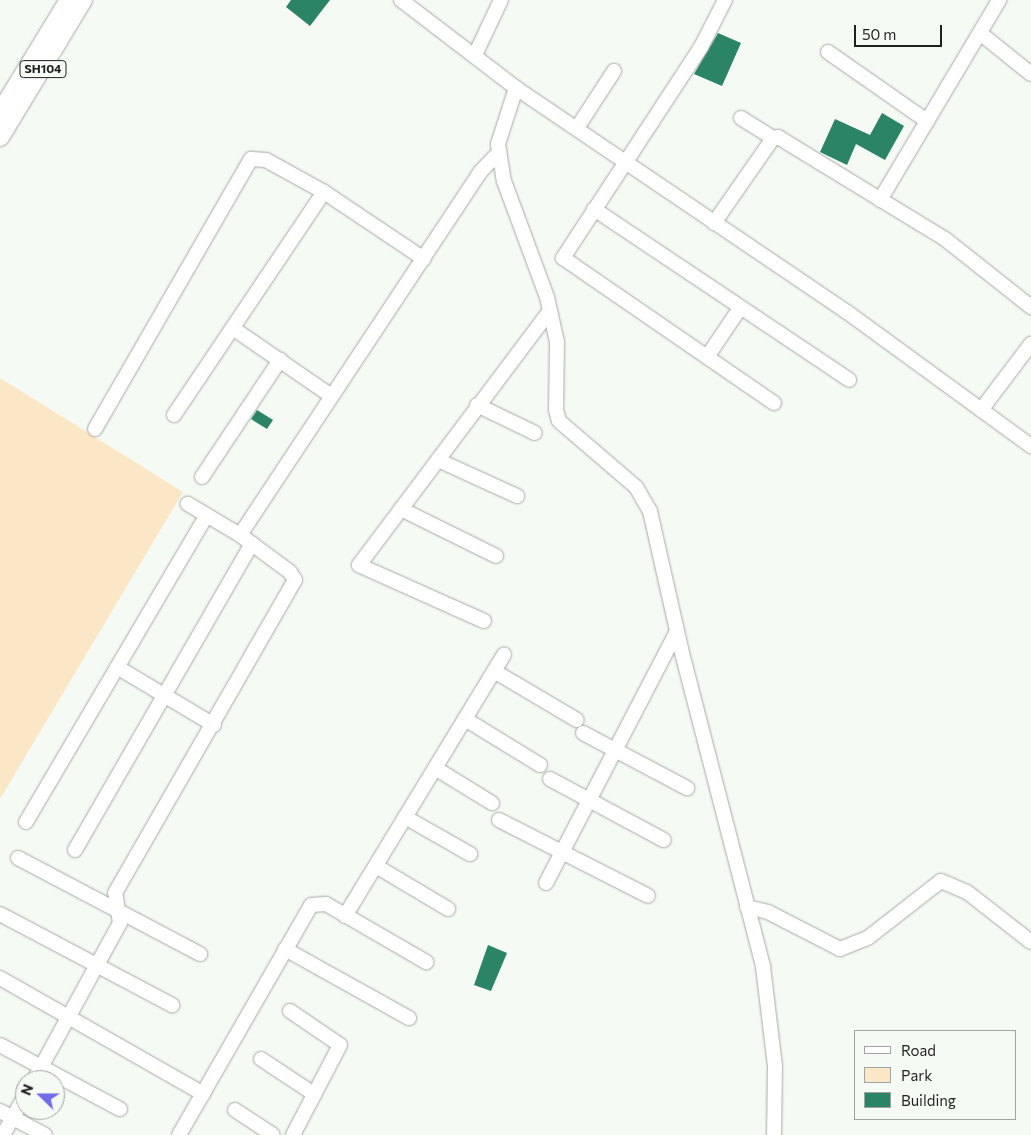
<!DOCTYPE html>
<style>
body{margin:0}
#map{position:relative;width:1031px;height:1135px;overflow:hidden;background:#f6faf4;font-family:Commissioner,sans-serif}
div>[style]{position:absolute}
.green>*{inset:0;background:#fbe7c5}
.building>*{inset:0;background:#2b8466}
.roads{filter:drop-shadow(0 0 1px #a5aaa4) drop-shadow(0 0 1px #a5aaa4)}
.minor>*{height:14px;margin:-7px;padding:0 7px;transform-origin:7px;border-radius:7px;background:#fff}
.major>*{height:18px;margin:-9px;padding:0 9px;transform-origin:9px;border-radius:9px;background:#fff}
span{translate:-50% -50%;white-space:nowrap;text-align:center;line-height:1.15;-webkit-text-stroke:4px #f6faf4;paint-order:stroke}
.shield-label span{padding:1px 4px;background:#f6faf4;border:1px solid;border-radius:4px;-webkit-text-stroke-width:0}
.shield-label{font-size:12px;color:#1f211f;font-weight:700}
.legend{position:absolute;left:854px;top:1030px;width:162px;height:90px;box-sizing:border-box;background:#f6faf4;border:1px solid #a0a39f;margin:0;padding:6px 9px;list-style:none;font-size:15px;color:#1f211f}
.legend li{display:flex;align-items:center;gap:10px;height:25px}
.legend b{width:25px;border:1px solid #a0a39f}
.north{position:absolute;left:15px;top:1070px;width:50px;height:50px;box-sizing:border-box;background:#f6faf4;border:1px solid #a0a39f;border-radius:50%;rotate:292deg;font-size:14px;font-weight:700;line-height:20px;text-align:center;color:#1f211f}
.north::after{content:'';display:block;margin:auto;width:18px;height:22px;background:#716be5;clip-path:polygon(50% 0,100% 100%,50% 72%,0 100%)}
.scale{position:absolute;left:854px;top:25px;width:88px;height:22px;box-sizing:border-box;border:2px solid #1f211f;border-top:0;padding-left:6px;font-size:15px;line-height:18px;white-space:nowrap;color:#1f211f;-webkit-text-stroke:4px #f6faf4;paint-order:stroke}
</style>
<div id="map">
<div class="green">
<i style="clip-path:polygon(0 378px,183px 492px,0 799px)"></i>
</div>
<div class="building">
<i style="clip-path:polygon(291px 0,330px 0,310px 26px,286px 7px)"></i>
<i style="clip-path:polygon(718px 33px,741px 43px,722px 86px,694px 74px)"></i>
<i style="clip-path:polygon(882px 113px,904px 126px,885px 160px,856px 144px,847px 165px,820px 152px,835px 119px,870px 135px)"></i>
<i style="clip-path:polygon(257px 410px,273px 420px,267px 429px,251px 419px)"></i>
<i style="clip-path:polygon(488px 945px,507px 953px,491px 991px,474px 985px)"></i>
</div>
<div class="roads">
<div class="minor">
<i style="left:401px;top:0;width:145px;rotate:37.4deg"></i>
<i style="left:516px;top:88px;width:59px;rotate:107.8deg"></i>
<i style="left:498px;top:144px;width:37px;rotate:81deg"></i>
<i style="left:504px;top:181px;width:124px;rotate:69.7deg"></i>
<i style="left:547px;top:297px;width:46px;rotate:77.5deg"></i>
<i style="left:557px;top:342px;width:68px;rotate:90.8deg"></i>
<i style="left:556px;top:410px;width:11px;rotate:75deg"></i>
<i style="left:559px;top:421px;width:101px;rotate:40.6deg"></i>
<i style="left:636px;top:487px;width:28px;rotate:60deg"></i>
<i style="left:650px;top:511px;width:141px;rotate:77.3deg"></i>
<i style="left:681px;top:649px;width:328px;rotate:75.5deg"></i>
<i style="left:763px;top:967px;width:100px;rotate:83.1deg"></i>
<i style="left:775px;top:1066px;width:69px;rotate:90.8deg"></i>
<i style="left:725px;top:0;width:53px;rotate:117.1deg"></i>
<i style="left:701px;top:47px;width:252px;rotate:123.2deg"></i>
<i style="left:563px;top:258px;width:256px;rotate:34.5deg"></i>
<i style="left:980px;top:33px;width:65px;rotate:38.8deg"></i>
<i style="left:828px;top:52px;width:121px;rotate:34.9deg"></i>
<i style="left:475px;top:55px;width:61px;rotate:-64.7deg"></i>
<i style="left:516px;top:88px;width:400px;rotate:34.1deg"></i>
<i style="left:847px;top:312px;width:228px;rotate:36.1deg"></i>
<i style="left:741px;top:118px;width:38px;rotate:32deg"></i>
<i style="left:577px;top:128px;width:68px;rotate:-57deg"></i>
<i style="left:880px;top:200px;width:233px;rotate:-59.2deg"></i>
<i style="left:594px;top:209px;width:307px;rotate:33.8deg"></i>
<i style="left:714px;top:223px;width:103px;rotate:-55.2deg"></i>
<i style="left:773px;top:138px;width:5px;rotate:-11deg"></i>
<i style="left:778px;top:137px;width:196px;rotate:31.4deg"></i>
<i style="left:945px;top:239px;width:110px;rotate:38.3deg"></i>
<i style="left:234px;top:329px;width:116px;rotate:34.5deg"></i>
<i style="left:707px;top:357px;width:59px;rotate:-56deg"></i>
<i style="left:477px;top:405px;width:64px;rotate:25.8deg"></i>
<i style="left:981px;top:410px;width:83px;rotate:-52.9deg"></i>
<i style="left:174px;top:415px;width:269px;rotate:-56.1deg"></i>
<i style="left:95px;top:429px;width:312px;rotate:-60deg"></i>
<i style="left:251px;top:159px;width:15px;rotate:4deg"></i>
<i style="left:266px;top:160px;width:66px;rotate:28.9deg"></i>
<i style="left:324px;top:192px;width:120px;rotate:33.8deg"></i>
<i style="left:438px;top:460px;width:87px;rotate:24.5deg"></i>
<i style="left:202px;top:477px;width:141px;rotate:-56.3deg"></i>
<i style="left:401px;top:509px;width:106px;rotate:26.3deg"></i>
<i style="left:240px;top:535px;width:435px;rotate:-56.5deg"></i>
<i style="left:480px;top:172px;width:28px;rotate:-46deg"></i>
<i style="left:484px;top:621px;width:137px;rotate:-155.9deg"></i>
<i style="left:359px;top:565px;width:318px;rotate:-53.1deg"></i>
<i style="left:117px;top:667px;width:113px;rotate:30.9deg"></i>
<i style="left:494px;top:671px;width:96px;rotate:30.6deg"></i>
<i style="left:465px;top:719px;width:88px;rotate:31.5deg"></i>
<i style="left:583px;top:733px;width:118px;rotate:27.9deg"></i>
<i style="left:435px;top:768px;width:67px;rotate:31.6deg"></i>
<i style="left:550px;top:779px;width:129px;rotate:28.2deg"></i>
<i style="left:405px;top:817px;width:75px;rotate:29.6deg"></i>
<i style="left:499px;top:820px;width:167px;rotate:27deg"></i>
<i style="left:26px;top:822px;width:356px;rotate:-59.5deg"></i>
<i style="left:75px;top:850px;width:354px;rotate:-60deg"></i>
<i style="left:18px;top:858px;width:206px;rotate:27.8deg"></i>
<i style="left:376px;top:866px;width:84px;rotate:30.8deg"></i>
<i style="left:546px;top:883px;width:284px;rotate:-62.5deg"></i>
<i style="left:747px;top:907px;width:22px;rotate:13deg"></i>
<i style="left:768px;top:912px;width:81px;rotate:27.2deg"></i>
<i style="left:840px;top:949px;width:31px;rotate:-22deg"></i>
<i style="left:869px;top:937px;width:91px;rotate:-37.9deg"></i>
<i style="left:941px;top:881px;width:28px;rotate:23deg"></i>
<i style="left:967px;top:892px;width:81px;rotate:38deg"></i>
<i style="left:0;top:914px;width:195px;rotate:27.9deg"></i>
<i style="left:345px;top:916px;width:306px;rotate:-58.7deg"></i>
<i style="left:285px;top:949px;width:142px;rotate:29.1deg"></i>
<i style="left:0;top:978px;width:234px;rotate:29.7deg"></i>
<i style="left:290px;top:1011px;width:60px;rotate:34.2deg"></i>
<i style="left:340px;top:1045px;width:102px;rotate:117.6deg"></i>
<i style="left:0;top:1045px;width:136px;rotate:28.1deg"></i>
<i style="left:261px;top:1059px;width:64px;rotate:33.4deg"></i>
<i style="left:34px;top:1080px;width:179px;rotate:-61.3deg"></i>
<i style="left:120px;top:923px;width:30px;rotate:-99deg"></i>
<i style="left:115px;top:893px;width:361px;rotate:-60.1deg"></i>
<i style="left:295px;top:580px;width:9px;rotate:-122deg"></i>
<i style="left:290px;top:572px;width:62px;rotate:-143.5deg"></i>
<i style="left:240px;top:535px;width:61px;rotate:-149.2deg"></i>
<i style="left:235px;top:1110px;width:45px;rotate:33.3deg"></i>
<i style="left:0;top:1111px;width:51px;rotate:28.1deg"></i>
<i style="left:3px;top:1135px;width:45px;rotate:-60.6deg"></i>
<i style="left:179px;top:1135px;width:265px;rotate:-60.1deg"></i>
<i style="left:311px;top:905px;width:15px;rotate:-4deg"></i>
<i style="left:326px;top:904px;width:116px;rotate:30.1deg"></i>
</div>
<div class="major">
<i style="left:0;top:113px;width:132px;rotate:-58.6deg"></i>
<i style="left:0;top:137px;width:160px;rotate:-58.8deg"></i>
</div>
</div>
<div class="shield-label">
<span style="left:43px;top:69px">SH104</span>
</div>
<ul class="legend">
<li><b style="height:6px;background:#fff"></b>Road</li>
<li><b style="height:14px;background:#fbe7c5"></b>Park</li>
<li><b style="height:14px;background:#2b8466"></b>Building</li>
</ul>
<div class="north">N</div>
<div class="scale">50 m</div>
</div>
